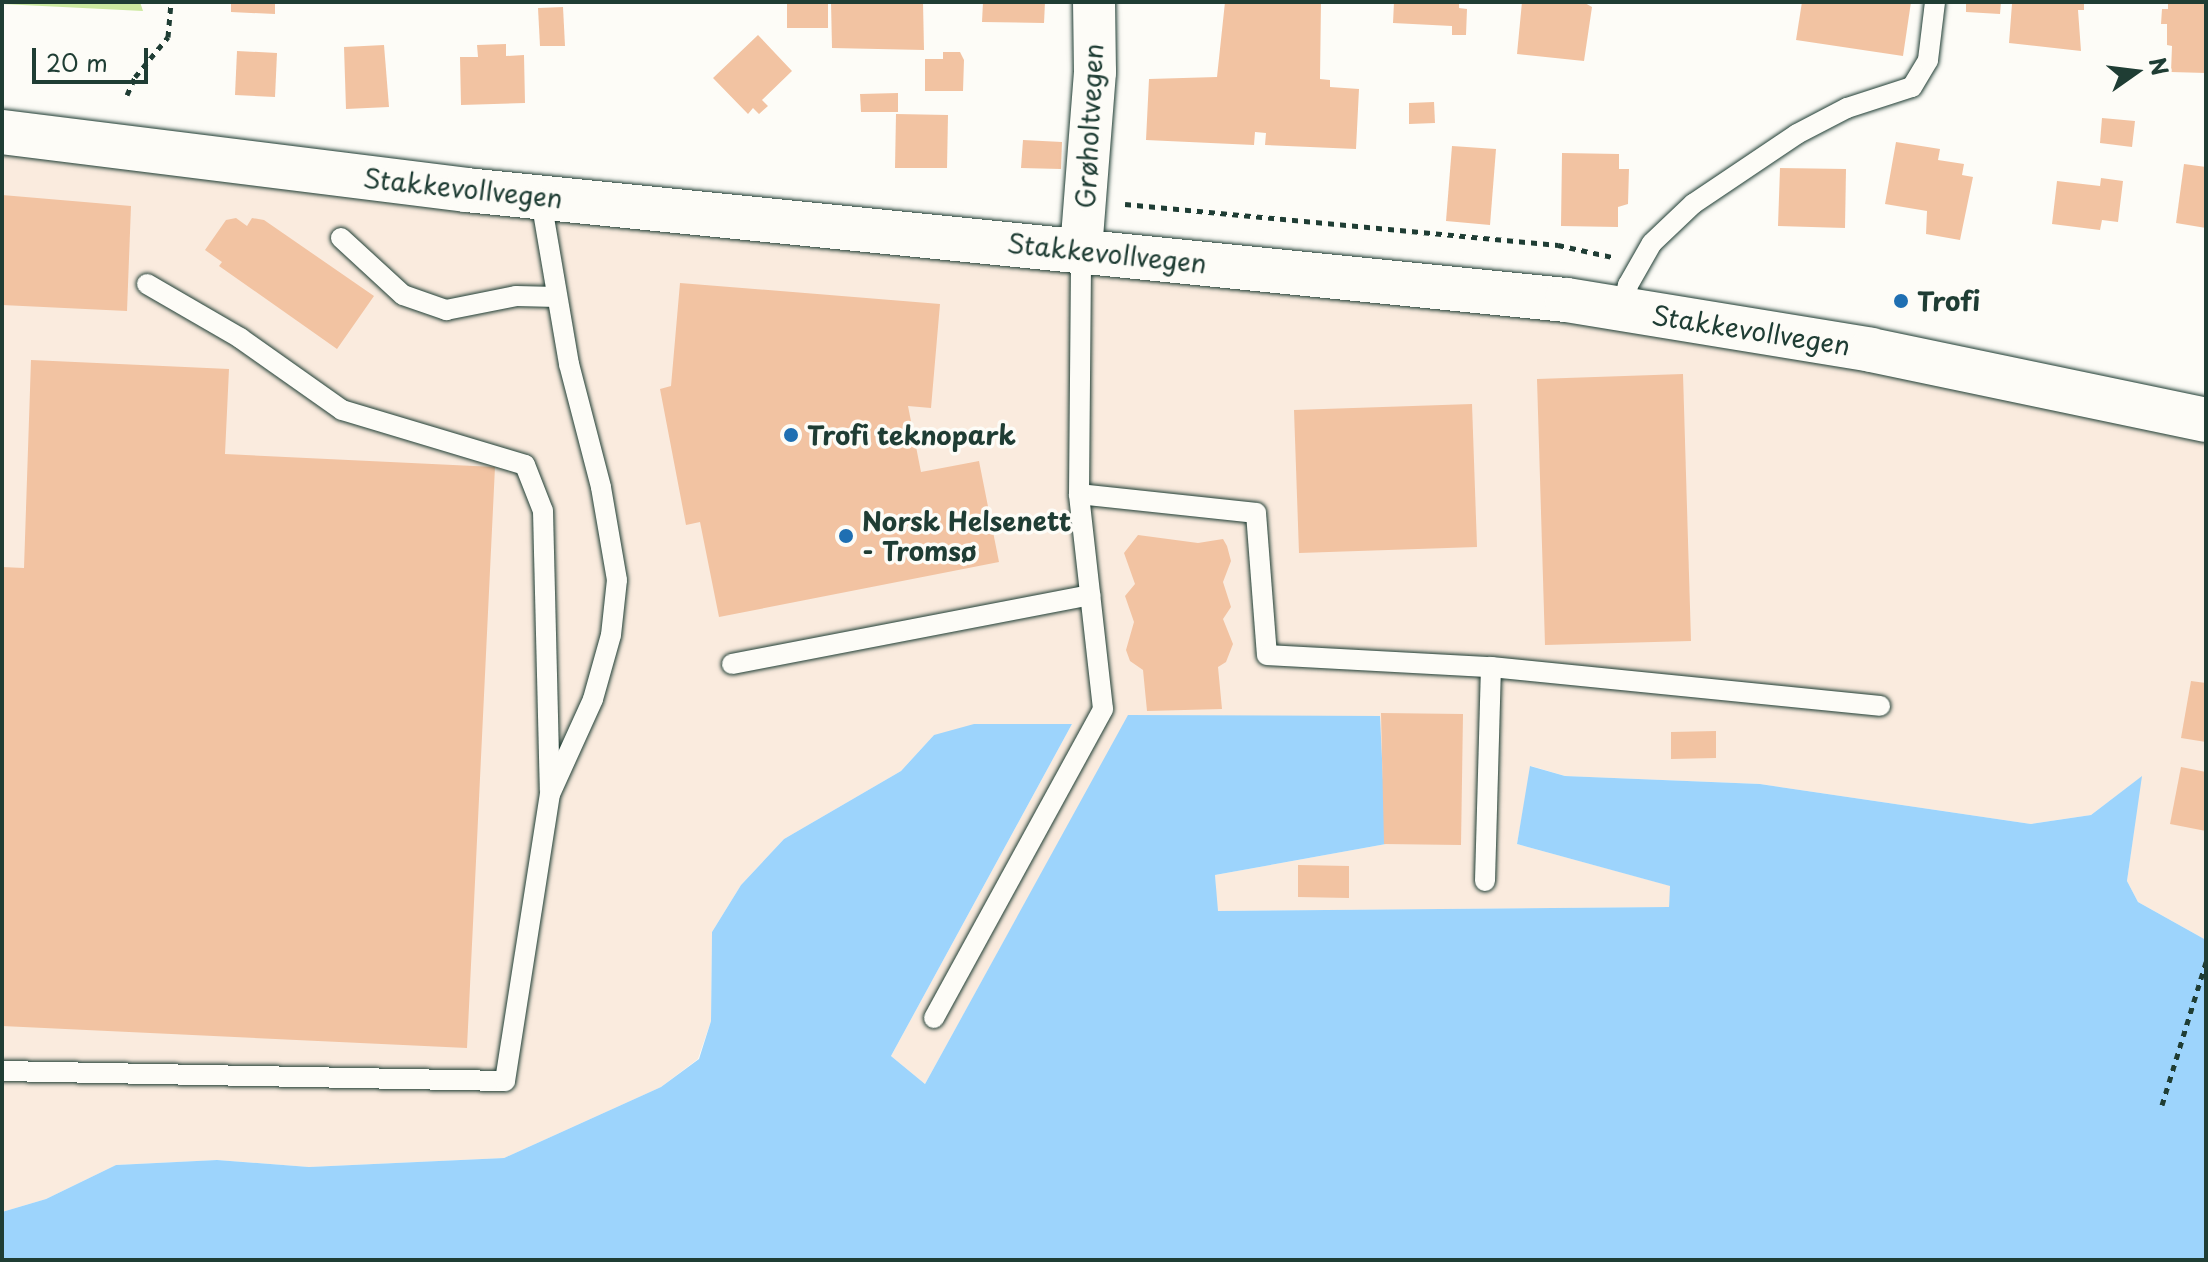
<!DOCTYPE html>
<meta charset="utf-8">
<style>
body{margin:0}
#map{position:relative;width:2208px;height:1262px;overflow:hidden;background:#fdfcf7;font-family:"Playpen Sans",sans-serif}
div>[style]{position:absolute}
.built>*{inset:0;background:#faebde}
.green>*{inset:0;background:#cce9a0}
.water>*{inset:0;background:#9dd4fc}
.building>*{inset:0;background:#f2c3a2}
.path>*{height:5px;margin-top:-2.5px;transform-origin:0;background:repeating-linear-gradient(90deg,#1f3d34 0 6px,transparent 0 12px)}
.roads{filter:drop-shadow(0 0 2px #1f3d34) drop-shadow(0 0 2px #1f3d34)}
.lane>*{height:20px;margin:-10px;padding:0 10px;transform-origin:10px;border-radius:10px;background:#fdfcf7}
.street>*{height:42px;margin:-21px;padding:0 21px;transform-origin:21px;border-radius:21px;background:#fdfcf7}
.secondary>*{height:44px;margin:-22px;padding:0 22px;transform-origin:22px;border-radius:22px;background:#fdfcf7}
.dots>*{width:22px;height:22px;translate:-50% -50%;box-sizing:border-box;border:4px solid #fdfcf7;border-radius:50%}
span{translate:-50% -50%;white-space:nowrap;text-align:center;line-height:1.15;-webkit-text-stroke:7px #fdfcf7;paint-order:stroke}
.street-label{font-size:26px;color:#1f3d34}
.poi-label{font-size:26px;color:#1f3d34;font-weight:700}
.left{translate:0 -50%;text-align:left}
.frame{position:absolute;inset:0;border:4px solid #1f3d34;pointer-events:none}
.north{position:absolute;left:2096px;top:32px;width:80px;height:80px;-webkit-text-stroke:6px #fdfcf7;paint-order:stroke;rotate:76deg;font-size:22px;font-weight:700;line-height:32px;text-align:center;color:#1f3d34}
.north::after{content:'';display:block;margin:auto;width:28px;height:36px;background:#1f3d34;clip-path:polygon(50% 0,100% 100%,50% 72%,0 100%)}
.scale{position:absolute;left:32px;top:48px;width:116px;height:36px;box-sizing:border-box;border:4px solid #1f3d34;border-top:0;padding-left:10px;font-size:24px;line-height:28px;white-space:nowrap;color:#1f3d34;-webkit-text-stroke:6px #fdfcf7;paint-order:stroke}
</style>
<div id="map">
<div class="built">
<i style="clip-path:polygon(2px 137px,1163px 254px,2206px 410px,2206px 940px,2138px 902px,2127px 881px,2141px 777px,2091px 815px,2031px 824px,1760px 784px,1565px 776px,1531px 766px,1517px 844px,1671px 886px,1669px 907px,1217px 911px,1215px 875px,1386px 844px,1129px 715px,925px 1084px,891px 1056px,1072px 724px,934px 735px,901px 771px,784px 839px,741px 885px,712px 932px,711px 1021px,698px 1059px,661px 1087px,504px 1158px,309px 1167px,217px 1160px,116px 1165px,46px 1199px,2px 1212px)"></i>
</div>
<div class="green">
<i style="clip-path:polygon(2px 2px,140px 2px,143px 11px,2px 4px)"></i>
</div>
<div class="water">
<i style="clip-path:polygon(1128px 715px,1380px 716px,1386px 844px,1215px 875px,1218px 911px,1669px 907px,1670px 886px,1517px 844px,1530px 766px,1565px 776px,1760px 784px,2031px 824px,2091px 815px,2142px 776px,2127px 881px,2138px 902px,2206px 940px,2206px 1260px,2px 1260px,2px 1212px,46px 1199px,116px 1165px,217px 1160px,309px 1167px,504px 1158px,661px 1087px,699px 1059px,711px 1021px,712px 932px,741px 885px,784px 839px,901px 771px,934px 735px,974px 724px,1072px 724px,891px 1056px,925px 1084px)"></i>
</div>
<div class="building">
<i style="clip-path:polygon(231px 2px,275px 2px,275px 14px,231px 12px)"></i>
<i style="clip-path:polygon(787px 2px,828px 2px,828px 28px,787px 28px)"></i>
<i style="clip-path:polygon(831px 2px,923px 2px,924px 50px,832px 48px)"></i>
<i style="clip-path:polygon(983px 2px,1045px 2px,1044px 23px,982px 22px)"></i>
<i style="clip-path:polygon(1225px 2px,1321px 2px,1320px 79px,1330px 80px,1330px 87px,1359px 89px,1356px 149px,1265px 145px,1266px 133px,1255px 132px,1254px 145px,1146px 140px,1149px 79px,1217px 77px)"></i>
<i style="clip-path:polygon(1394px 2px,1459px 2px,1459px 8px,1467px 9px,1466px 35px,1452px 35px,1452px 26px,1393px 23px)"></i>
<i style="clip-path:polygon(1522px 2px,1583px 2px,1592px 7px,1584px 61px,1517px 54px)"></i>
<i style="clip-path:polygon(1802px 2px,1911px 2px,1903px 56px,1796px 40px)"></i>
<i style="clip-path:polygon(1966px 2px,2001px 2px,2000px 14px,1966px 12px)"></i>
<i style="clip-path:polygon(2030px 2px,2084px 2px,2084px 10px,2078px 10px,2081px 51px,2009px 43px,2012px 4px)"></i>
<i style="clip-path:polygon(2168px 2px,2206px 2px,2206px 73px,2171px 72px,2172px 46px,2167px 45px,2167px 24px,2161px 24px,2162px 9px,2168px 9px)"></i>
<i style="clip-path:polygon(563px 7px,565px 46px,540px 46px,538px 8px)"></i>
<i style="clip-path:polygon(758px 35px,792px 71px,762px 100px,768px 106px,759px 114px,753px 108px,748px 114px,713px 78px)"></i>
<i style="clip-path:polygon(506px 44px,506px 56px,524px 55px,525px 103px,461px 105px,460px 57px,478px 57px,477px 45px)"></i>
<i style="clip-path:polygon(384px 45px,389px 107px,346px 109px,344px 47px)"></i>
<i style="clip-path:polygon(237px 51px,277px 53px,275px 97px,235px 95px)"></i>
<i style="clip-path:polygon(943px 52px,960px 52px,964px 60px,963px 91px,925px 91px,925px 59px,943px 59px)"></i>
<i style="clip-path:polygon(898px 93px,898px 112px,861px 112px,860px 94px)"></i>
<i style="clip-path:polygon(1434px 102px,1435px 123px,1409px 124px,1409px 103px)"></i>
<i style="clip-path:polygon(896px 114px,948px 115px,947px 168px,895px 168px)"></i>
<i style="clip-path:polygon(2102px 118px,2135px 121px,2132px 147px,2100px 143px)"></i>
<i style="clip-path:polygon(1023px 140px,1062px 142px,1061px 169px,1021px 168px)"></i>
<i style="clip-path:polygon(1896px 142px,1940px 149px,1938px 160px,1964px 164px,1962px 175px,1973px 177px,1960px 240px,1926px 234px,1927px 211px,1885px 204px)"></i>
<i style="clip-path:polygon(1452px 146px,1496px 149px,1490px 225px,1446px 221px)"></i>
<i style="clip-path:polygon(1562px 153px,1619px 154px,1619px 169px,1629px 169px,1628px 204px,1618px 207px,1618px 227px,1561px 226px)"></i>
<i style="clip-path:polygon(2184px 164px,2206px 167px,2206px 228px,2176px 223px)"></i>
<i style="clip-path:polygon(1780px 168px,1846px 169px,1845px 228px,1778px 226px)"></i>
<i style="clip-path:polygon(2101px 178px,2123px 181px,2118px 222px,2102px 220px,2100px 230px,2052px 224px,2057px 181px,2100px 186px)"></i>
<i style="clip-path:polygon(2px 195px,131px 206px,127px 311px,2px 305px)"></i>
<i style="clip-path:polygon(236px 218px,247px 226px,252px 218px,264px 220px,374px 296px,337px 349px,219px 266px,222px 262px,205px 250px,226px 220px)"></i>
<i style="clip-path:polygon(680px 283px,940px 304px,931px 408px,908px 406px,921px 472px,979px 461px,999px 562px,719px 617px,700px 522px,686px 525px,660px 389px,671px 386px)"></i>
<i style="clip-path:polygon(31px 360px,229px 369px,225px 454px,495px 467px,467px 1048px,2px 1026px,2px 567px,24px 568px)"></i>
<i style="clip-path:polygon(1683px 374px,1691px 641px,1545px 645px,1537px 379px)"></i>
<i style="clip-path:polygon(1472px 404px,1477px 547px,1299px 553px,1294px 410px)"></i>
<i style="clip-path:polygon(1138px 535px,1198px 543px,1223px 539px,1227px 546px,1231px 561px,1223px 582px,1231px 607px,1223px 619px,1233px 644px,1226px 662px,1218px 667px,1222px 709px,1147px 711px,1143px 670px,1130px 661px,1126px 650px,1134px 622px,1125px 596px,1135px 584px,1124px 553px)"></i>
<i style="clip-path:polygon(2191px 681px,2206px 683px,2206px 742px,2181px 738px)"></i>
<i style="clip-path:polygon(1381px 713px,1463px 714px,1461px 845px,1384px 844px)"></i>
<i style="clip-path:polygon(1716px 731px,1716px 758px,1671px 759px,1671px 732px)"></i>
<i style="clip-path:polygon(2181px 767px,2206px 772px,2206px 831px,2170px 824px)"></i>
<i style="clip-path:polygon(1298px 865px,1349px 866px,1349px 898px,1298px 897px)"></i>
</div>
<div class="path">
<i style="left:127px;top:95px;width:20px;rotate:-66deg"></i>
<i style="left:135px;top:77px;width:52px;rotate:-50.5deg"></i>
<i style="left:168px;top:37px;width:35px;rotate:-85deg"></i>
<i style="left:1125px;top:204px;width:435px;rotate:5.4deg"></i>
<i style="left:1558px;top:245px;width:55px;rotate:12.5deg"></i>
<i style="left:2162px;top:1105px;width:150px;rotate:-72.9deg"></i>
</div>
<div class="roads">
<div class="lane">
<i style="left:341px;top:238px;width:84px;rotate:42.6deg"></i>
<i style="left:403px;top:295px;width:46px;rotate:19.2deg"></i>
<i style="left:446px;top:310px;width:71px;rotate:-11.3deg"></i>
<i style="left:516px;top:296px;width:41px;rotate:1.4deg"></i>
<i style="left:147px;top:284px;width:108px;rotate:30.1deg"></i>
<i style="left:240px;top:338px;width:125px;rotate:35.2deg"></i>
<i style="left:342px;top:410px;width:191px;rotate:16.7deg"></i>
<i style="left:525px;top:465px;width:49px;rotate:68.6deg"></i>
<i style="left:543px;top:511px;width:279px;rotate:88.6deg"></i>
<i style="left:1622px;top:309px;width:25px;rotate:-76deg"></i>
<i style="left:1628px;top:285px;width:48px;rotate:-60.3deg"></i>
<i style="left:1652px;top:243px;width:57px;rotate:-43.6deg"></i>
<i style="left:1693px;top:204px;width:125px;rotate:-33.9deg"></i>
<i style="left:1797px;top:134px;width:56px;rotate:-27.5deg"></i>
<i style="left:1847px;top:108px;width:68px;rotate:-17.9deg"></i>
<i style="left:1912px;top:87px;width:31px;rotate:-59deg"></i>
<i style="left:1928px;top:60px;width:58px;rotate:-83.1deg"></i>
<i style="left:1079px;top:494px;width:178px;rotate:6.1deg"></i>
<i style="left:1256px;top:513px;width:142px;rotate:85.6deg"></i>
<i style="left:1267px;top:655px;width:224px;rotate:3.1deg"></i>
<i style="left:1491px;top:667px;width:391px;rotate:5.7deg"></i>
<i style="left:732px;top:664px;width:365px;rotate:-10.9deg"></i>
<i style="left:1485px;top:881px;width:214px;rotate:-88.4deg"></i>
<i style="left:934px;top:1018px;width:352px;rotate:-61.3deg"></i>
<i style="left:1103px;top:709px;width:216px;rotate:-96.4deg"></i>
<i style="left:1079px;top:494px;width:244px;rotate:-89.5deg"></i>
<i style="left:2px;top:1071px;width:503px;rotate:1.14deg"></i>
<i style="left:505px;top:1081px;width:291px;rotate:-81.1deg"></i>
<i style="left:550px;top:794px;width:104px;rotate:-65.6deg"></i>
<i style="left:593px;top:699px;width:66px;rotate:-74.3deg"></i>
<i style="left:611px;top:635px;width:55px;rotate:-83.8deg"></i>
<i style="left:617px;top:580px;width:94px;rotate:-99.8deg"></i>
<i style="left:601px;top:487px;width:127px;rotate:-104.6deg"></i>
<i style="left:569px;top:364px;width:171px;rotate:-99.7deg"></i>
</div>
<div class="street">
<i style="left:1081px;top:250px;width:179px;rotate:-85.5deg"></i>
<i style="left:1095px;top:72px;width:70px;rotate:-90.8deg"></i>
</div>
<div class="secondary">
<i style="left:2px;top:132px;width:468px;rotate:7.1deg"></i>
<i style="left:466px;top:190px;width:1106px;rotate:5.71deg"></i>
<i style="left:1567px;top:300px;width:308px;rotate:9.3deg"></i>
<i style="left:1871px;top:350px;width:342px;rotate:11.8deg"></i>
</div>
</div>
<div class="dots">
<i style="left:1901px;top:301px;background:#1f6fb2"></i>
<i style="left:791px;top:435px;background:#1f6fb2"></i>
<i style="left:846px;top:536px;background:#1f6fb2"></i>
</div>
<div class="street-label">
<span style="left:1089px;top:126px;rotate:-87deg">Grøholtvegen</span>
<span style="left:463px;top:188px;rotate:6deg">Stakkevollvegen</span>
<span style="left:1107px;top:253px;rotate:6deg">Stakkevollvegen</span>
<span style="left:1751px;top:330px;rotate:9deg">Stakkevollvegen</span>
</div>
<div class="poi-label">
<span class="left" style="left:1917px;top:301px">Trofi</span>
<span class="left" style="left:807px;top:435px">Trofi teknopark</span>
<span class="left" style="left:862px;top:536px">Norsk Helsenett<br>- Tromsø</span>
</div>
<div class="frame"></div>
<div class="north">N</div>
<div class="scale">20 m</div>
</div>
